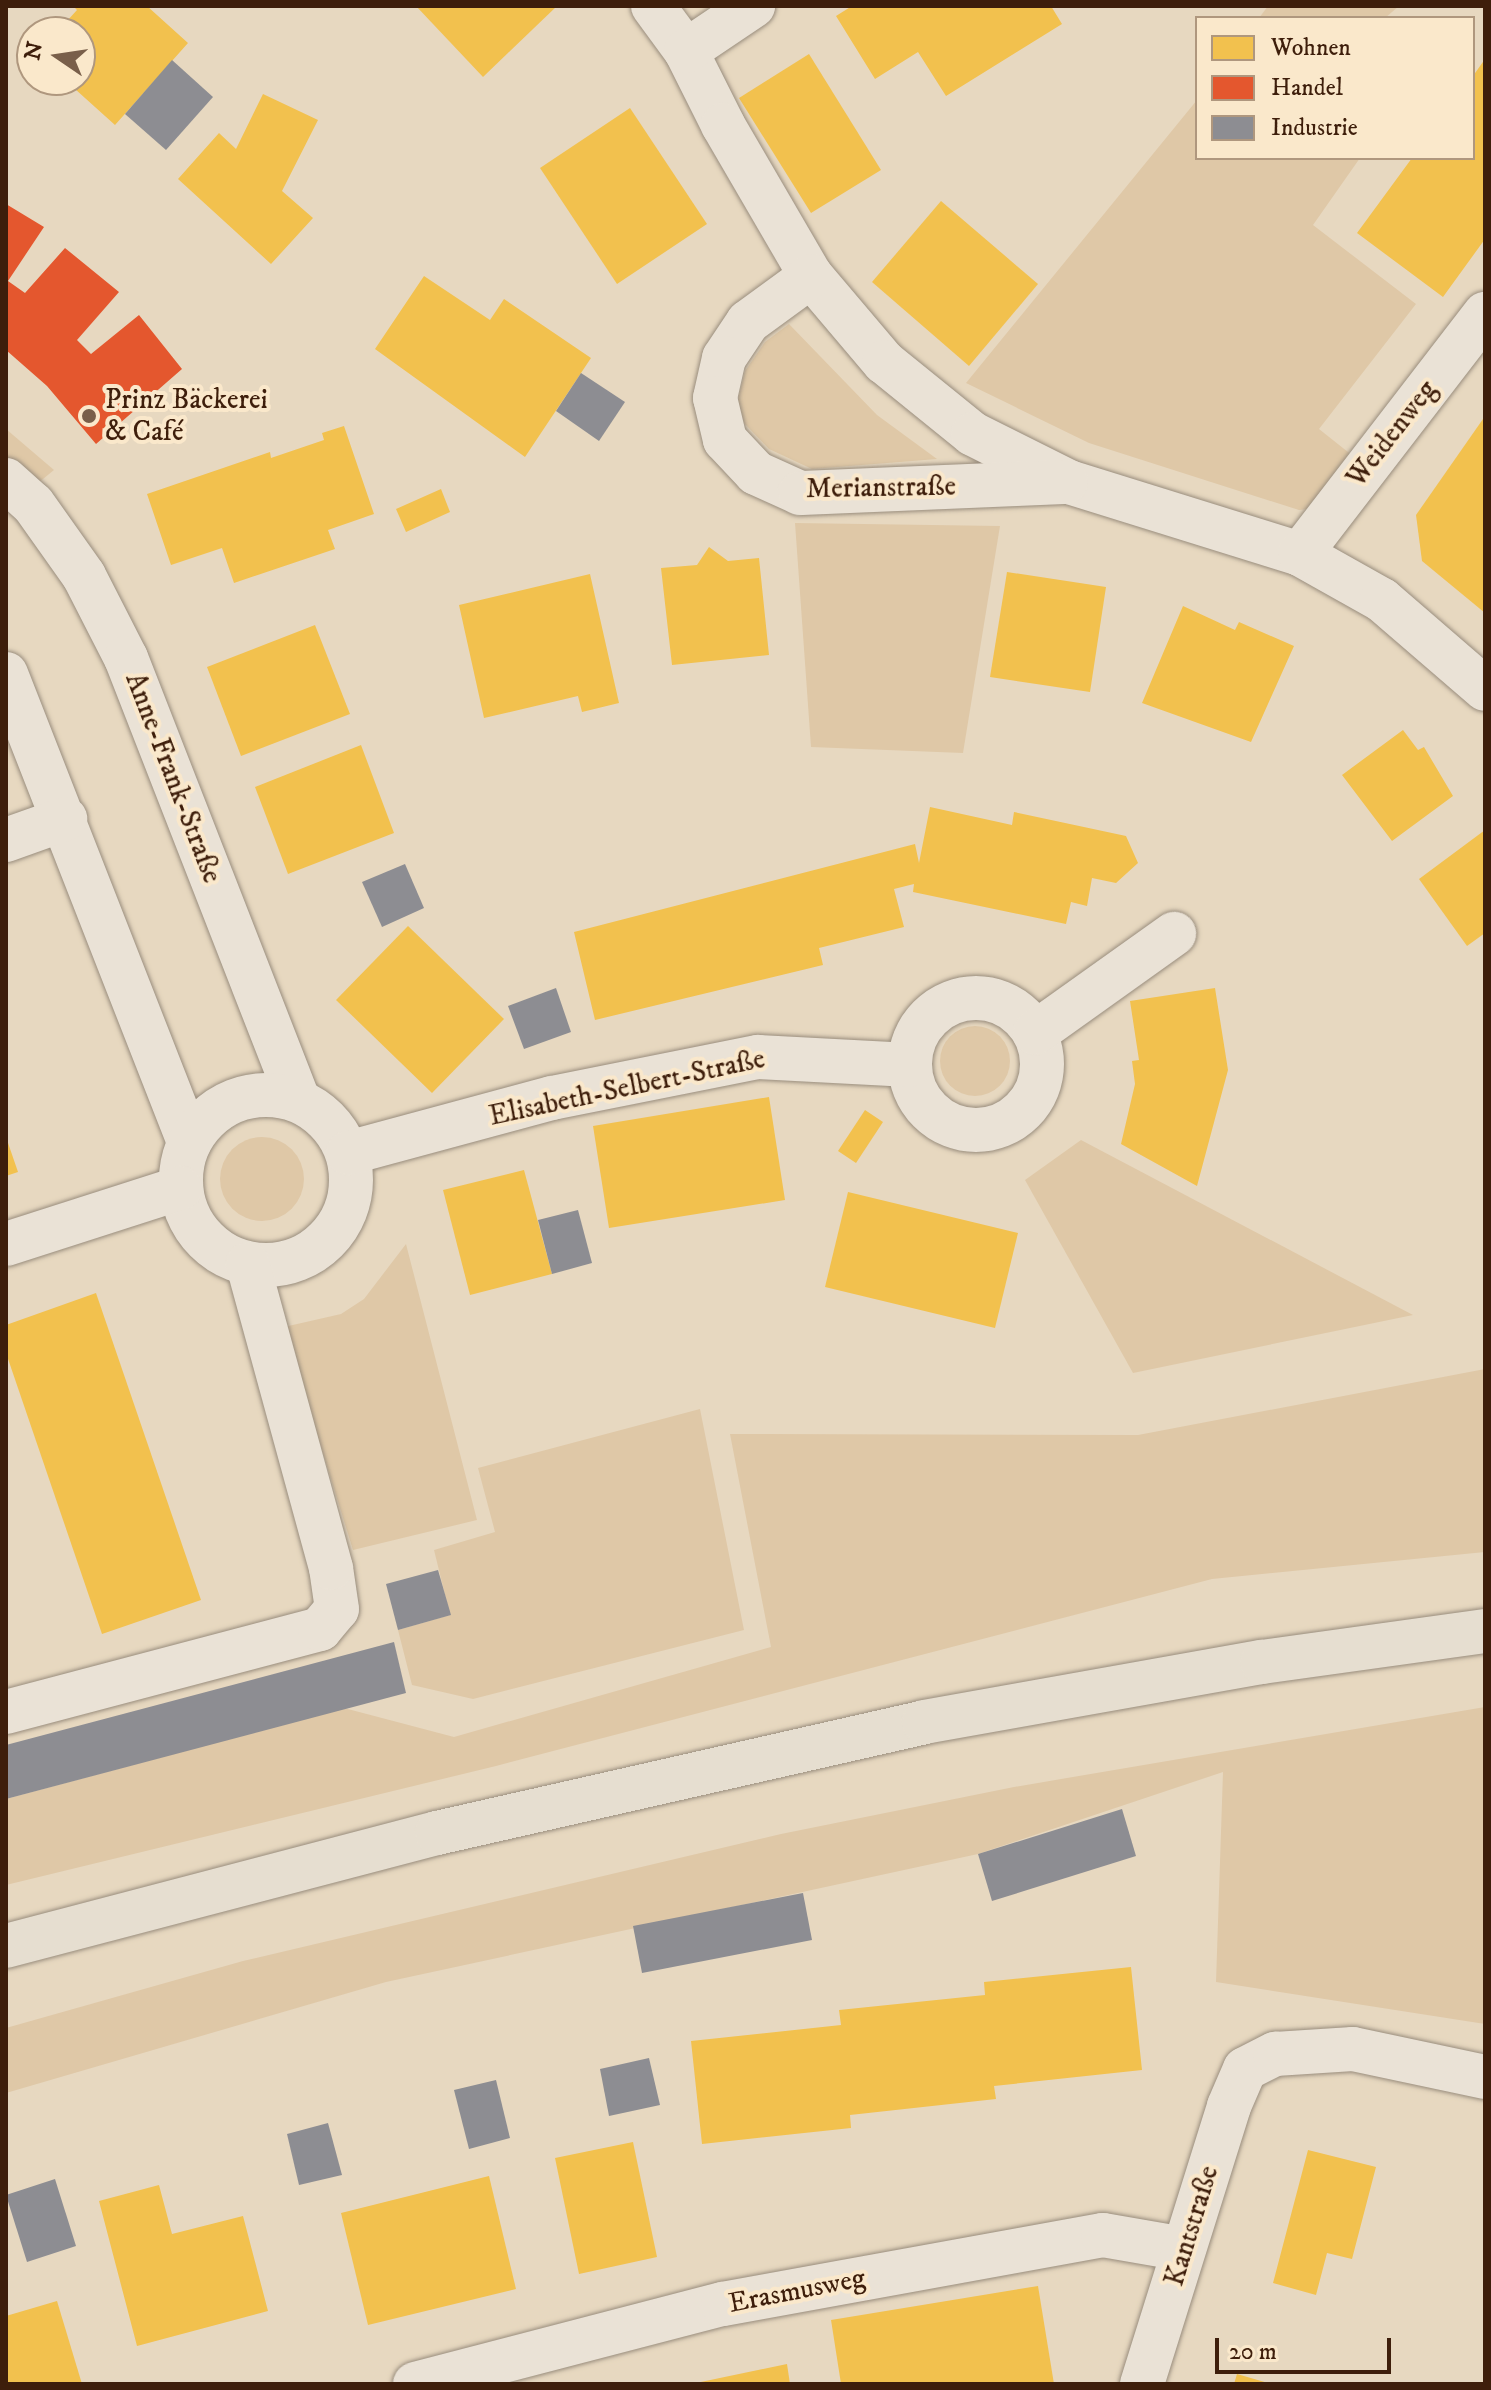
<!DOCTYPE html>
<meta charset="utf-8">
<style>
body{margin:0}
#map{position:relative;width:1491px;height:2390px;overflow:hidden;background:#e7d8c0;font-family:"IM FELL DW Pica",serif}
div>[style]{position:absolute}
.green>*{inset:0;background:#dfc8a7}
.round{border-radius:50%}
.homes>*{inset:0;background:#f2c14e}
.shops>*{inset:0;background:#e4572e}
.industry>*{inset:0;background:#8d8d92}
.roads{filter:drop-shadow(0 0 2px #998d7d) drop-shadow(0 0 2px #998d7d)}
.minor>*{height:44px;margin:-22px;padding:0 22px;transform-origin:22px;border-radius:22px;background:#eae2d6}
.minor>.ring{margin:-22px;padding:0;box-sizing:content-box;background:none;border:44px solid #eae2d6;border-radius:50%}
.major>*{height:44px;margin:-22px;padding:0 22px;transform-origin:22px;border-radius:22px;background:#e6ded0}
.dots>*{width:22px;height:22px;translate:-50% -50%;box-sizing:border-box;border:4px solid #fae8cb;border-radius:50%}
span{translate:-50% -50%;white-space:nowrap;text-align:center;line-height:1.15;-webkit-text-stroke:8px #fae8cb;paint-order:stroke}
.poi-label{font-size:28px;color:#3e1e0b}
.left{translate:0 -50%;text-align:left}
.street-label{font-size:28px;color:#3e1e0b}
.frame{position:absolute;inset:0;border:8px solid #3e1e0b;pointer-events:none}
.legend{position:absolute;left:1195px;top:16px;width:280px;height:144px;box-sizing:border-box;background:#fae8cb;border:2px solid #af977e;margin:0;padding:10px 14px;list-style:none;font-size:24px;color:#3e1e0b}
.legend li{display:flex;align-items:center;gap:16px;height:40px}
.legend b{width:40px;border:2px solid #af977e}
.north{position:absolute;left:16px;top:16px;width:80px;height:80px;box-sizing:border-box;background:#fae8cb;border:2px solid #af977e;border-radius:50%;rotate:283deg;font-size:22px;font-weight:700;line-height:32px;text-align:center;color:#3e1e0b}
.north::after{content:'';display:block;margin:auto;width:28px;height:36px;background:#795f4a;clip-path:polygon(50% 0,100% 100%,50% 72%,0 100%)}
.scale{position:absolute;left:1215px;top:2338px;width:176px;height:36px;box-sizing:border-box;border:4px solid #3e1e0b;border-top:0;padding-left:10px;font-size:24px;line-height:28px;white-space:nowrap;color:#3e1e0b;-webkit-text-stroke:6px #fae8cb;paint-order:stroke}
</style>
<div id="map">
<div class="green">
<i style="clip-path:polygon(1268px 6px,1399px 6px,1385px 18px,1259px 18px)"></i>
<i style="clip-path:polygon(1197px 100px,1197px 158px,1360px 158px,1313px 225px,1416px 304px,1319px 429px,1353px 456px,1316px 508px,1299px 510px,1089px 443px,966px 383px)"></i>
<i style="clip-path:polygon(789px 324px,877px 415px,937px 459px,812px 469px,769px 449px,744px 423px,738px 400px,745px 371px,765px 342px)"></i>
<i style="clip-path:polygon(6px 429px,54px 470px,32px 488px,6px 463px)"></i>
<i style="clip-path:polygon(795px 523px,1000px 526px,963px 753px,811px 747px)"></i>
<i class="round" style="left:940px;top:1026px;width:70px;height:70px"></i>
<i class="round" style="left:220px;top:1137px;width:84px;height:84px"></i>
<i style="clip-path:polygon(1081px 1140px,1413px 1315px,1133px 1373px,1025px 1180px)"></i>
<i style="clip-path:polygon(406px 1244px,477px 1520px,353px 1550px,284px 1327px,341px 1314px,364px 1299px)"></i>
<i style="clip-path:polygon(1485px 1369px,1485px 1552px,1212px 1579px,496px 1766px,6px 1885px,6px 1799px,344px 1708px,454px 1737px,771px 1647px,730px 1434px,1138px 1435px)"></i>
<i style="clip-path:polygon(700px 1409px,744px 1630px,473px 1699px,412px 1685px,398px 1630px,450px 1615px,434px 1550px,495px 1532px,478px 1468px)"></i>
<i style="clip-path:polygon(1485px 1707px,1485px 2024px,1216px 1982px,1223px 1772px,978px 1854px,386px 1982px,6px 2093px,6px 2028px,243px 1961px,781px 1834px,1014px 1787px)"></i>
</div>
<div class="homes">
<i style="clip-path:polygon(73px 6px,147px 6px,188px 43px,115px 125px,65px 80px,80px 80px,80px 32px,57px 32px,77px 10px)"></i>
<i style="clip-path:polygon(416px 6px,557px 6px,483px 77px)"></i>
<i style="clip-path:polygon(852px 6px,1051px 6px,1062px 24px,946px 96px,918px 52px,875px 79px,836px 16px)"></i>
<i style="clip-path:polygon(809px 54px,881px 170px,811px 213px,739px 98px)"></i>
<i style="clip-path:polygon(1485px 59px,1485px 239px,1443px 297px,1357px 233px,1412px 158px,1473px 158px,1473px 76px)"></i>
<i style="clip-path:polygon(263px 94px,318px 120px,282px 191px,313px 218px,271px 264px,178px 179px,219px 133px,236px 149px)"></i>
<i style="clip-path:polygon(630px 108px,707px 224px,617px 284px,540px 168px)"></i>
<i style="clip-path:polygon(941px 201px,1038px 284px,969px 366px,872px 282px)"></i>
<i style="clip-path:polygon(424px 276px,490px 320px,504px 299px,591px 358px,525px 457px,375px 349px)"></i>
<i style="clip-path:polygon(1483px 419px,1485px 421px,1485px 613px,1422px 561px,1416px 515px)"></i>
<i style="clip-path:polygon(344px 426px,374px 514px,328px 530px,335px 549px,234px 583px,222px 548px,171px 565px,147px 494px,270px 452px,271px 458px,324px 440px,322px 433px)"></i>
<i style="clip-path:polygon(441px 489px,450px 512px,406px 532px,396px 509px)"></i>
<i style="clip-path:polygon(709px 547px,728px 561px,759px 558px,769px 655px,672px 665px,661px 568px,697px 565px)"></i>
<i style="clip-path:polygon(1007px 572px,1106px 587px,1090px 692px,990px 677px)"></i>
<i style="clip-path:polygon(590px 574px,619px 703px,582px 712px,578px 696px,484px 718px,459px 605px)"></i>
<i style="clip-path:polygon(1183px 606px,1235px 630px,1239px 622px,1294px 646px,1251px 742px,1142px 703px)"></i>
<i style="clip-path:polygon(315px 625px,350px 714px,241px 756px,207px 667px)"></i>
<i style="clip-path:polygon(1403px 730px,1418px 750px,1424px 747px,1453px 796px,1392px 841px,1342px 775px)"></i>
<i style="clip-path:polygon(361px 745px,394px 833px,288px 874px,255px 787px)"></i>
<i style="clip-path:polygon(930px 807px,1012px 825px,1014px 812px,1126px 836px,1138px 863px,1116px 883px,1092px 878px,1087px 906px,1071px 902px,1066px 924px,913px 892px,914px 884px,894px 889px,904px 927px,819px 948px,823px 965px,595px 1020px,574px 932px,915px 844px,919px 863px)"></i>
<i style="clip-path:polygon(1485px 830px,1485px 933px,1467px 946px,1419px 879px)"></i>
<i style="clip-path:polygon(408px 926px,504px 1019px,432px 1093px,336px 1000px)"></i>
<i style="clip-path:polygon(1215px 988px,1228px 1070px,1197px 1186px,1121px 1144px,1135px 1084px,1132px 1061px,1139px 1060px,1130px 1001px)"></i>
<i style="clip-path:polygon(769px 1097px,785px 1200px,609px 1228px,593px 1126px)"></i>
<i style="clip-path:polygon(865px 1110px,883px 1122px,856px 1163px,838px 1151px)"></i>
<i style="clip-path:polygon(6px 1137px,18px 1172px,6px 1176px)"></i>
<i style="clip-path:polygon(524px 1170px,552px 1274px,470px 1295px,443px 1190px)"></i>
<i style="clip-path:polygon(848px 1192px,1018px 1233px,995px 1328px,825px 1287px)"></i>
<i style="clip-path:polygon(96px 1293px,201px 1600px,102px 1634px,6px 1353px,6px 1325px)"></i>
<i style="clip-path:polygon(1131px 1967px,1142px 2070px,994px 2086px,996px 2099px,850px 2115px,851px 2128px,702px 2144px,691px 2041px,841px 2025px,839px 2010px,985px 1995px,984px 1982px)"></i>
<i style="clip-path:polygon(633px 2142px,657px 2257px,579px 2274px,555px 2158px)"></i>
<i style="clip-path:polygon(1308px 2150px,1376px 2167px,1352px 2259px,1327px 2253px,1316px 2295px,1273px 2283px)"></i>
<i style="clip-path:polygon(489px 2176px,516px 2289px,368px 2325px,341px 2213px)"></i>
<i style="clip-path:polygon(159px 2185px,172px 2234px,243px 2216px,268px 2311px,137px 2346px,99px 2201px)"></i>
<i style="clip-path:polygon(1038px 2286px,1054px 2384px,841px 2384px,831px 2320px)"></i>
<i style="clip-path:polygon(57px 2301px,82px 2384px,6px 2384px,6px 2316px)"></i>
<i style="clip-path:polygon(787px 2364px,790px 2384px,696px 2384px,696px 2383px)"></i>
<i style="clip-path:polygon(1237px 2374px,1268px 2383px,1268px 2384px,1234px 2384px)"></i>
</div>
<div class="shops">
<i style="clip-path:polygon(6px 204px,44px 227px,8px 281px,25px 293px,65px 248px,119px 292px,77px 340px,91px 354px,139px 315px,182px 369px,96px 444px,47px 386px,6px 350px)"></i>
</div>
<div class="industry">
<i style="clip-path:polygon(172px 60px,213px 97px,166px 150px,125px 114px)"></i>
<i style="clip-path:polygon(581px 373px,625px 402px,599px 441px,556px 411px)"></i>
<i style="clip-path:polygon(405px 864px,424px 908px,382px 927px,362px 882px)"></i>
<i style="clip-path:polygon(556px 988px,571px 1032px,524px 1049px,508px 1006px)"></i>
<i style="clip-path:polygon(578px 1210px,592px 1263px,552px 1274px,538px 1220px)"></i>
<i style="clip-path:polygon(438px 1570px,451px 1615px,398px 1630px,386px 1584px)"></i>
<i style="clip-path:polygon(394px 1642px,406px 1693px,6px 1799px,6px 1745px)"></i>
<i style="clip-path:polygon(1122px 1809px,1136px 1856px,992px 1901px,978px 1854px)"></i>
<i style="clip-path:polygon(803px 1893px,812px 1940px,642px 1973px,633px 1926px)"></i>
<i style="clip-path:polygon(649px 2058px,660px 2105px,609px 2116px,600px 2069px)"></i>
<i style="clip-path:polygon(496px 2080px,510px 2138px,469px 2149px,454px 2090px)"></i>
<i style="clip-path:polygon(328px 2123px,342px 2175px,299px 2185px,287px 2134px)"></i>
<i style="clip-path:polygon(55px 2179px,76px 2246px,27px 2262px,6px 2195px)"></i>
</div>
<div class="roads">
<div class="minor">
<i style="left:653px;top:6px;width:56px;rotate:53.7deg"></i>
<i style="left:686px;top:51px;width:83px;rotate:63.4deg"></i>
<i style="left:723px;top:125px;width:175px;rotate:59.8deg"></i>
<i style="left:811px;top:276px;width:113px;rotate:49.7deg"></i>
<i style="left:884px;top:362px;width:114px;rotate:39deg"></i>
<i style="left:973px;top:434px;width:107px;rotate:26.6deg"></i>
<i style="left:1069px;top:482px;width:242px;rotate:17.3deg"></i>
<i style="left:1300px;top:554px;width:94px;rotate:29.3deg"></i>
<i style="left:1382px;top:600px;width:136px;rotate:40.8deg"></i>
<i style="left:686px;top:51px;width:81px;rotate:-33.9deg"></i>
<i style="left:811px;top:276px;width:78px;rotate:143.9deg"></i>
<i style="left:748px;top:322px;width:43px;rotate:123.7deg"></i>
<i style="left:724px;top:358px;width:41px;rotate:102.7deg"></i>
<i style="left:715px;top:398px;width:43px;rotate:76.6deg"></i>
<i style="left:725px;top:440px;width:45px;rotate:46.8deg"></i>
<i style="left:756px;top:473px;width:48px;rotate:24.4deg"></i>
<i style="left:800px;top:493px;width:266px;rotate:-2.4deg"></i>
<i style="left:6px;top:480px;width:36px;rotate:42deg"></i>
<i style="left:33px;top:504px;width:88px;rotate:54.7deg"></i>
<i style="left:84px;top:576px;width:92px;rotate:62.9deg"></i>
<i style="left:126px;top:658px;width:474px;rotate:68.7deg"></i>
<i style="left:1300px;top:554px;width:303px;rotate:-52.4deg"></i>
<i style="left:6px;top:674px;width:503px;rotate:68.64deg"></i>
<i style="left:6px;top:840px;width:63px;rotate:-19.6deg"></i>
<i class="ring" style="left:910px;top:998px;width:88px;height:88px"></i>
<i style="left:1035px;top:1033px;width:171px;rotate:-35.5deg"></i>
<i class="ring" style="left:181px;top:1095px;width:126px;height:126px"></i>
<i style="left:348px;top:1153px;width:211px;rotate:-15.1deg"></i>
<i style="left:552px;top:1098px;width:210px;rotate:-11.3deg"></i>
<i style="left:758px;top:1057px;width:152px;rotate:3deg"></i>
<i style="left:6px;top:1244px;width:183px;rotate:-17.8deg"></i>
<i style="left:6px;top:1712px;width:325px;rotate:-14.8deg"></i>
<i style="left:320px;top:1629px;width:26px;rotate:-50deg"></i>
<i style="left:337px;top:1609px;width:41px;rotate:-98.3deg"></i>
<i style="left:331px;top:1568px;width:315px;rotate:-105.3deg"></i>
<i style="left:415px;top:2384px;width:318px;rotate:-14.6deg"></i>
<i style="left:723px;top:2304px;width:386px;rotate:-10.3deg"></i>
<i style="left:1103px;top:2235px;width:82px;rotate:9.8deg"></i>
<i style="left:1142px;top:2384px;width:291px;rotate:-72.6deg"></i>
<i style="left:1229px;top:2106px;width:40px;rotate:-66.6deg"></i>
<i style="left:1245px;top:2069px;width:34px;rotate:-27deg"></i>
<i style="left:1275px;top:2054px;width:78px;rotate:-3.7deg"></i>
<i style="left:1353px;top:2049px;width:135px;rotate:12deg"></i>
</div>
<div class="major">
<i style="left:6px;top:1946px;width:446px;rotate:-14.7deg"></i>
<i style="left:437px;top:1833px;width:499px;rotate:-12.8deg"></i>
<i style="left:924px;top:1722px;width:343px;rotate:-10.1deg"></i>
<i style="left:1262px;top:1662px;width:225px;rotate:-7.9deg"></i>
</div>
</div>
<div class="dots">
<i style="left:89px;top:416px;background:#795f4a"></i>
</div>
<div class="poi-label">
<span class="left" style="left:105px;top:416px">Prinz Bäckerei<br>&amp; Café</span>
</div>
<div class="street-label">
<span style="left:1392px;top:434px;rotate:-52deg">Weidenweg</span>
<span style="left:881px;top:488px;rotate:-1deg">Merianstraße</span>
<span style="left:173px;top:778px;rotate:69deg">Anne-Frank-Straße</span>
<span style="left:627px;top:1088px;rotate:-12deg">Elisabeth-Selbert-Straße</span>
<span style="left:1192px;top:2226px;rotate:-73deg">Kantstraße</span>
<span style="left:797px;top:2291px;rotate:-11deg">Erasmusweg</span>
</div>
<div class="frame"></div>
<ul class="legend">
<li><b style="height:22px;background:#f2c14e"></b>Wohnen</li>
<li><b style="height:22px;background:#e4572e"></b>Handel</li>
<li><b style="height:22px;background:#8d8d92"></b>Industrie</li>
</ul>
<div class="north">N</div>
<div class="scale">20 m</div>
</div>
